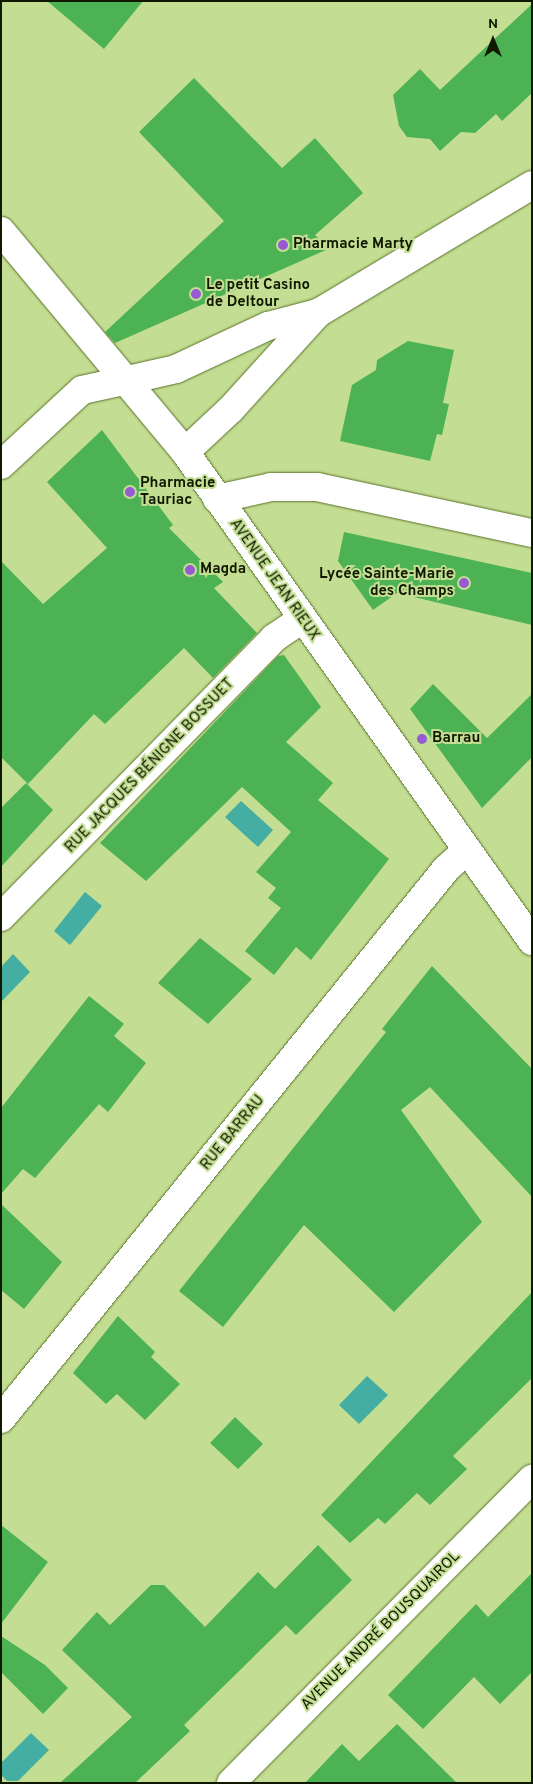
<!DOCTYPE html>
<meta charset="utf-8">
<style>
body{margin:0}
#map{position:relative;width:533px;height:1784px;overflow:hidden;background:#c3de93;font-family:Overpass,sans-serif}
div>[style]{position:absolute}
.water>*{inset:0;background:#44aea2}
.building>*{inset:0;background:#4cb253}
.roads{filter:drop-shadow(0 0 1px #5b722a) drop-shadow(0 0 1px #5b722a)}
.street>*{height:28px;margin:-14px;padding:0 14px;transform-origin:14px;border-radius:14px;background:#fff}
.secondary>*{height:28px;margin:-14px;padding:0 14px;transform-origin:14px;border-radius:14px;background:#fff}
.dots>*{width:14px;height:14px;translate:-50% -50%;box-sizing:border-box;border:2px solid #c3de93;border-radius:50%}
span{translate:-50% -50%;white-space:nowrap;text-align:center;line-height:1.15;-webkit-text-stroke:4px #c3de93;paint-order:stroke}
.poi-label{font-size:15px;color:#101900;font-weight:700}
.left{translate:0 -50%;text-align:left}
.right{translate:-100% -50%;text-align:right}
.street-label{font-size:15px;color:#101900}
.frame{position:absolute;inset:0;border:2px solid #101900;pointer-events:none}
.north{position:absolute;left:468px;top:15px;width:50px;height:50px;-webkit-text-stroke:4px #c3de93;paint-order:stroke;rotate:0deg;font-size:14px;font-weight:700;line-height:20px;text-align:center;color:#101900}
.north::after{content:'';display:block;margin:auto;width:18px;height:22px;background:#101900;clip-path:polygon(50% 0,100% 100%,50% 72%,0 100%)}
</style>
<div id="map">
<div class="water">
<i style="clip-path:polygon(241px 801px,273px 830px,258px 847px,225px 817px)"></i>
<i style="clip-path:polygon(85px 892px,102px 906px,70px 945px,54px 931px)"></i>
<i style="clip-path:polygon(13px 954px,30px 972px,1px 1002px,1px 967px)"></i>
<i style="clip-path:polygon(367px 1376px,388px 1395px,359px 1424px,339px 1405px)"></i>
<i style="clip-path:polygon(31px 1733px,49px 1750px,18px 1781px,7px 1781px,1px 1775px,1px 1763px)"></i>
</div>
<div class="building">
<i style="clip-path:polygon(47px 1px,143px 1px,104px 49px)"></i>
<i style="clip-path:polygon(532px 4px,532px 93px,502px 121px,496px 114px,475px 133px,461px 132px,440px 151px,430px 139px,407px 137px,399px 126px,393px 95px,420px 69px,440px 90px)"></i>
<i style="clip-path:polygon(194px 78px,282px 168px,315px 138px,363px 193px,315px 235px,328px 249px,115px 343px,105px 332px,224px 221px,139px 132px)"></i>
<i style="clip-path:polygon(408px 341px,454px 350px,443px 403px,449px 404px,442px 435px,437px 434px,430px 461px,340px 441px,352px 385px,376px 370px,377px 360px)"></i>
<i style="clip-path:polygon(102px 430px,173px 525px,169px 528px,223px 582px,214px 588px,257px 633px,213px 678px,184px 648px,105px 724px,94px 714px,28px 784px,1px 757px,1px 561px,43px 604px,107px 548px,47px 482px)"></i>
<i style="clip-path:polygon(344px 532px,532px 573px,532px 625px,397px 593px,373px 610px,338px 561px)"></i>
<i style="clip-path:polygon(284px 655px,321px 707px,286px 742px,333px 783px,318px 800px,389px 859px,311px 960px,296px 947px,274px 975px,245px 951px,281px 908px,268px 898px,276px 888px,256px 872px,291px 832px,242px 787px,146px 881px,100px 843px,278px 656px)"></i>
<i style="clip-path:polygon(433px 684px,487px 738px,532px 694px,532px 757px,482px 808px,410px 709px)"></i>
<i style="clip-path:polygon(26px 783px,53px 810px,1px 867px,1px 808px)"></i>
<i style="clip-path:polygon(200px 938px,252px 979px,208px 1024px,158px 983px)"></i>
<i style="clip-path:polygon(432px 966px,532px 1069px,532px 1197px,430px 1087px,401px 1110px,482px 1222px,394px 1312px,304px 1225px,223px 1327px,179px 1291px,386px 1032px,382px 1029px)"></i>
<i style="clip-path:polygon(89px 996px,124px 1024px,114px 1036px,146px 1063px,108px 1112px,99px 1104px,35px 1178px,23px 1169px,1px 1194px,1px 1108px)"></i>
<i style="clip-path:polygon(1px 1204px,62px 1262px,24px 1309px,1px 1290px)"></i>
<i style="clip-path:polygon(532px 1292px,532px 1378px,453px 1456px,467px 1469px,430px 1505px,417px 1493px,385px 1524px,378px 1518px,350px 1543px,321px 1515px)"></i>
<i style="clip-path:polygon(118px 1316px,155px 1352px,151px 1357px,180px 1384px,145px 1420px,117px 1394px,106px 1404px,73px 1373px)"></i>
<i style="clip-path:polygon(235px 1417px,263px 1444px,238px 1469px,210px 1443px)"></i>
<i style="clip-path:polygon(1px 1525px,48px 1562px,1px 1624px)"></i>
<i style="clip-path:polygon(318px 1545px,352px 1580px,296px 1635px,286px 1625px,184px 1725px,190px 1731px,135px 1783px,60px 1783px,132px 1717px,62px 1650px,97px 1612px,110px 1625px,151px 1585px,164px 1585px,205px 1627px,258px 1572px,275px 1589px)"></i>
<i style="clip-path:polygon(532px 1573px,532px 1672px,500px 1704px,474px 1677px,423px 1729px,388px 1695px,476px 1604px,488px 1617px)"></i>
<i style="clip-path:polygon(1px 1636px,45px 1665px,68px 1688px,43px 1714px,1px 1672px)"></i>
<i style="clip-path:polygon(397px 1724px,457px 1783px,305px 1783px,342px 1744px,359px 1761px)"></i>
</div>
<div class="roads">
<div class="street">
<i style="left:1px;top:465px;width:110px;rotate:-42.8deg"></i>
<i style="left:82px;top:390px;width:47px;rotate:-12.3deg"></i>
<i style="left:217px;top:499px;width:55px;rotate:-12.5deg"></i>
<i style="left:271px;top:487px;width:46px"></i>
<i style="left:317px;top:487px;width:220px;rotate:12.1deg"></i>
<i style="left:1px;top:917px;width:390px;rotate:-45.6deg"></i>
<i style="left:274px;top:638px;width:34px;rotate:-34deg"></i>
<i style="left:1px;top:1419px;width:707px;rotate:-51.02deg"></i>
<i style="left:446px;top:869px;width:28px;rotate:-42deg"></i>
<i style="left:231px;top:1783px;width:428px;rotate:-45.3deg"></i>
</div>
<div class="secondary">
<i style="left:1px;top:231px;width:288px;rotate:50.2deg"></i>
<i style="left:185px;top:452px;width:600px;rotate:54.64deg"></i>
<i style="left:128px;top:380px;width:49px;rotate:-12.9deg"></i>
<i style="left:176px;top:369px;width:102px;rotate:-25.1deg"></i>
<i style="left:268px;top:326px;width:52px;rotate:-14.6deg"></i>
<i style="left:318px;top:313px;width:249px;rotate:-30.9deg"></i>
<i style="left:185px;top:452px;width:63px;rotate:-43.1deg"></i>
<i style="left:231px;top:409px;width:130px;rotate:-47.8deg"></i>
</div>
</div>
<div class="dots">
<i style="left:283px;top:245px;background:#965ad2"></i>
<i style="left:196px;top:294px;background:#965ad2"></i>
<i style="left:130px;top:492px;background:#965ad2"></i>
<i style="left:190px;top:570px;background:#965ad2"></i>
<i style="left:464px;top:583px;background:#965ad2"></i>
<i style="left:422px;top:739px;background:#965ad2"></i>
</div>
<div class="poi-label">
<span class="left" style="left:293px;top:245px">Pharmacie Marty</span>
<span class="left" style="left:206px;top:294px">Le petit Casino<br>de Deltour</span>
<span class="left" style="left:140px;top:492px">Pharmacie<br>Tauriac</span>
<span class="left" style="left:200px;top:570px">Magda</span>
<span class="right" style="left:454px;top:583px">Lycée Sainte-Marie<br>des Champs</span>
<span class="left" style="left:432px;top:739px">Barrau</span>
</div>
<div class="street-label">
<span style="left:274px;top:580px;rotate:55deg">AVENUE JEAN RIEUX</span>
<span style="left:150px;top:766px;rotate:-46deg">RUE JACQUES BÉNIGNE BOSSUET</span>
<span style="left:233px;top:1133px;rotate:-51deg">RUE BARRAU</span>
<span style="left:381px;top:1631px;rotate:-45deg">AVENUE ANDRÉ BOUSQUAIROL</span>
</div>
<div class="frame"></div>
<div class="north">N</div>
</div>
